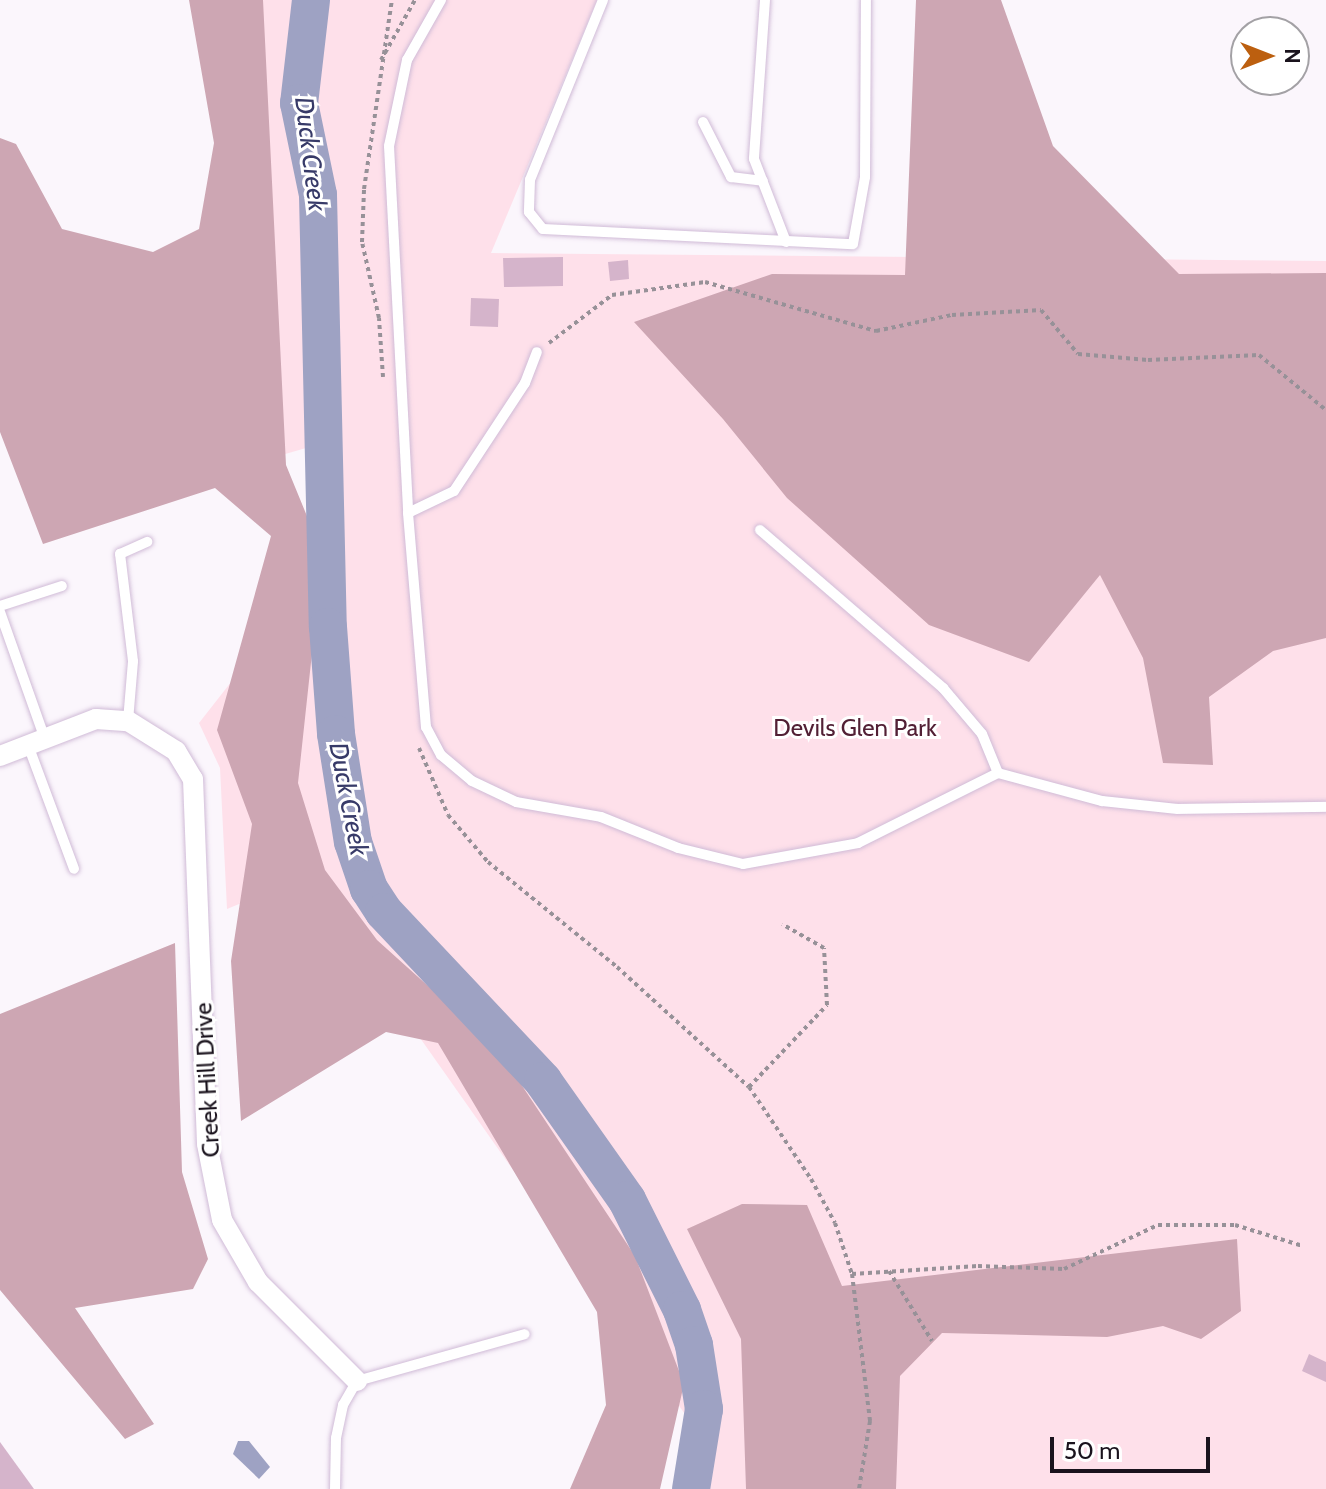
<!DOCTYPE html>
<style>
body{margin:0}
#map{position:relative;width:1326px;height:1489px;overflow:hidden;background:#fbf6fc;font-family:Cabin,sans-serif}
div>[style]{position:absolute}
.green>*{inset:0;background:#fee0ea}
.forest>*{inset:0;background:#cda6b3}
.water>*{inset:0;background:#9ea2c3}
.river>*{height:38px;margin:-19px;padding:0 19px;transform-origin:19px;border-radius:19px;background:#9ea2c3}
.building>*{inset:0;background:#d5b4cb}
.path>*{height:4px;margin-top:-2px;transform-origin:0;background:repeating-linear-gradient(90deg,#979198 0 4px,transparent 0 8px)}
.roads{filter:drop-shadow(0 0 2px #d0bbd7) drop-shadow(0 0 2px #d0bbd7)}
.service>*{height:10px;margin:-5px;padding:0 5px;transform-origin:5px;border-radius:5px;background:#fff}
.minor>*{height:20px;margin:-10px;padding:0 10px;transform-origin:10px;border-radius:10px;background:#fff}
span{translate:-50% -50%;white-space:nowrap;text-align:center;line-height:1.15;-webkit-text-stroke:6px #fff;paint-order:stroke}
.park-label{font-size:24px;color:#522035}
.street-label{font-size:24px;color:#1a131d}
.water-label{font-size:26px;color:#373a68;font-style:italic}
.north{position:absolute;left:1230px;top:16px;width:80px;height:80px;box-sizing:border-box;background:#fff;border:2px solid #a3a1a5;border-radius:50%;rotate:90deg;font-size:22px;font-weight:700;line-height:32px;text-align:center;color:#1a131d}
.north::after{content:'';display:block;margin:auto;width:28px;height:36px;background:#bc5f0f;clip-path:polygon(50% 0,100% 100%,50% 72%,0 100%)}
.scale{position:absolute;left:1050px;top:1437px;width:160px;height:36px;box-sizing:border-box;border:4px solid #1a131d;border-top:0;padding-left:10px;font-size:24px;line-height:28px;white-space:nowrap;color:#1a131d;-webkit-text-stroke:6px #fff;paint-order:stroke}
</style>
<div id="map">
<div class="green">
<i style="clip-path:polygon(219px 0,597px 0,491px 253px,1326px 261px,1326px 1489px,679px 1489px,713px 1454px,306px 876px,227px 909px,220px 768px,199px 723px,326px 561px,306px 448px,268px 459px)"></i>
</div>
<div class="forest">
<i style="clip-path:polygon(189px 0,263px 0,286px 465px,309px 521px,316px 616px,298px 783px,325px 870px,377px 940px,497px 1048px,635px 1256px,684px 1384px,660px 1489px,570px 1489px,606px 1405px,597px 1312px,438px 1043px,386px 1032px,241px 1121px,231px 961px,252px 824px,217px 730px,271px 536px,215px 488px,43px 544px,0 432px,0 138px,16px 144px,62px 229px,153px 252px,199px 229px,214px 143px)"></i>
<i style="clip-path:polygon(916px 0,1001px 0,1053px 146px,1179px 274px,1326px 273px,1326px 638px,1273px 651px,1209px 697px,1213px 765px,1163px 763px,1143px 658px,1100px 575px,1029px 662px,929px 625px,787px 498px,723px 419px,634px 322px,772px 274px,905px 275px)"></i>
<i style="clip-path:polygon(175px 943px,182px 1172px,208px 1259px,193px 1289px,75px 1308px,154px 1424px,125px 1439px,0 1290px,0 1014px)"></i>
<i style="clip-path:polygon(742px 1204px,807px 1205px,842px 1286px,1237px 1239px,1241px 1311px,1201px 1339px,1163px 1326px,1107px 1337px,942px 1333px,900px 1376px,896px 1489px,746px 1489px,741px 1339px,687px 1229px)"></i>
</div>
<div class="water">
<i style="clip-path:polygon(238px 1441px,249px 1441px,270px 1467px,259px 1479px,233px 1454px)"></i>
</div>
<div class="river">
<i style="left:311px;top:0;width:104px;rotate:96.6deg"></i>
<i style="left:299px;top:103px;width:94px;rotate:78.3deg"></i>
<i style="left:318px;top:195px;width:432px;rotate:88.7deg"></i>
<i style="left:328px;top:627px;width:107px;rotate:85.7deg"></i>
<i style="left:336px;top:734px;width:109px;rotate:81.1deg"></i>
<i style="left:353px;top:842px;width:50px;rotate:71.2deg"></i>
<i style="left:369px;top:889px;width:27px;rotate:57deg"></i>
<i style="left:384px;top:912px;width:232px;rotate:46.7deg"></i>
<i style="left:543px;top:1081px;width:146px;rotate:54.8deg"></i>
<i style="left:627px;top:1200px;width:123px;rotate:63.4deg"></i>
<i style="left:682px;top:1310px;width:37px;rotate:71deg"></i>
<i style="left:694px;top:1345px;width:65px;rotate:81.1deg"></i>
<i style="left:704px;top:1409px;width:81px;rotate:99.2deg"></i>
</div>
<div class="building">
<i style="clip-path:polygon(563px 257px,563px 286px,504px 287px,503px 258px)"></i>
<i style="clip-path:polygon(628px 260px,629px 279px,610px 281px,608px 262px)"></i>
<i style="clip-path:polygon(471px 298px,499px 299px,498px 327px,470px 326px)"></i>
<i style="clip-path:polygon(1309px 1354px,1326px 1362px,1326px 1382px,1302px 1371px)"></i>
<i style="clip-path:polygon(0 1442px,34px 1489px,0 1489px)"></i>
</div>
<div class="path">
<i style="left:381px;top:60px;width:69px;rotate:-60.5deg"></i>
<i style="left:549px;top:343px;width:79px;rotate:-37.3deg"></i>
<i style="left:612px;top:295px;width:94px;rotate:-8deg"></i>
<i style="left:705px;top:282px;width:178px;rotate:16deg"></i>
<i style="left:876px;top:331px;width:78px;rotate:-11.9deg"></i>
<i style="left:952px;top:315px;width:89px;rotate:-3.2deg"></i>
<i style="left:1041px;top:310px;width:57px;rotate:49.9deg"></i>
<i style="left:1078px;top:354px;width:70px;rotate:4.9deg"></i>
<i style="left:1148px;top:360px;width:111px;rotate:-2.6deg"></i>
<i style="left:1259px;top:355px;width:87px;rotate:39.4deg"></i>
<i style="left:383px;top:377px;width:59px;rotate:-93.9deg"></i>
<i style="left:379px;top:318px;width:78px;rotate:-102.6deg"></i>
<i style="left:362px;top:242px;width:53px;rotate:-87.8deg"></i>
<i style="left:364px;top:189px;width:191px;rotate:-81.6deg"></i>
<i style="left:419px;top:748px;width:73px;rotate:66.6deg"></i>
<i style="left:448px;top:815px;width:62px;rotate:49.6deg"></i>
<i style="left:488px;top:862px;width:166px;rotate:39.1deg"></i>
<i style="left:617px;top:967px;width:178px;rotate:42.3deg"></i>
<i style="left:749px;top:1087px;width:111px;rotate:56deg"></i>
<i style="left:811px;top:1179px;width:50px;rotate:61.4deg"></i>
<i style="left:835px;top:1223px;width:54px;rotate:71.6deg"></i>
<i style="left:852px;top:1274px;width:148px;rotate:83deg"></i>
<i style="left:870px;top:1421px;width:69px;rotate:99.2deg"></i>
<i style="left:749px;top:1087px;width:113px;rotate:-46.4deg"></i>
<i style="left:827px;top:1005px;width:57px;rotate:-93deg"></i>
<i style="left:824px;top:948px;width:48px;rotate:-150.3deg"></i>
<i style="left:889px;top:1271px;width:82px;rotate:58.4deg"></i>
<i style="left:852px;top:1274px;width:126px;rotate:-3.6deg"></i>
<i style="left:978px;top:1266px;width:86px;rotate:2deg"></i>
<i style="left:1064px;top:1269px;width:104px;rotate:-25.1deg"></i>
<i style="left:1158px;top:1225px;width:77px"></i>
<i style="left:1235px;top:1225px;width:71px;rotate:17.2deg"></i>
</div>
<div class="roads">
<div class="service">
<i style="left:441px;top:0;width:69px;rotate:119.5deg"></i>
<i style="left:407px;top:60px;width:88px;rotate:101.8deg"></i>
<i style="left:389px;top:146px;width:367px;rotate:87deg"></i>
<i style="left:408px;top:513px;width:215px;rotate:85.2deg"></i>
<i style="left:426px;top:727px;width:32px;rotate:62deg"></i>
<i style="left:441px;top:755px;width:40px;rotate:40deg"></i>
<i style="left:472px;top:781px;width:49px;rotate:25.5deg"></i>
<i style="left:516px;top:802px;width:86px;rotate:10deg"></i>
<i style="left:601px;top:817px;width:83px;rotate:21.9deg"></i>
<i style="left:678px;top:848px;width:67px;rotate:13.8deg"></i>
<i style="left:743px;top:864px;width:117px;rotate:-10.3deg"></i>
<i style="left:858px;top:843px;width:157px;rotate:-26.6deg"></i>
<i style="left:998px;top:773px;width:108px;rotate:15.1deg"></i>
<i style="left:1102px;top:801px;width:76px;rotate:6deg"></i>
<i style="left:1178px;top:809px;width:148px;rotate:-0.8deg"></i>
<i style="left:603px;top:0;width:194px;rotate:112.1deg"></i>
<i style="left:530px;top:180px;width:32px;rotate:92deg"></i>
<i style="left:529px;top:212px;width:22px;rotate:51deg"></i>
<i style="left:543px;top:229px;width:310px;rotate:2.8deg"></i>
<i style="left:853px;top:244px;width:68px;rotate:-79.8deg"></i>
<i style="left:865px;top:177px;width:177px;rotate:-89.7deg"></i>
<i style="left:765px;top:0;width:159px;rotate:94deg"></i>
<i style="left:754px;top:159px;width:89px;rotate:68.9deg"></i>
<i style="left:703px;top:122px;width:62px;rotate:63deg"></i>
<i style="left:731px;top:177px;width:32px;rotate:7deg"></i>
<i style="left:408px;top:513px;width:51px;rotate:-25.6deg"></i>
<i style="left:454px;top:491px;width:129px;rotate:-56.7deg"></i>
<i style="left:525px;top:383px;width:33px;rotate:-69deg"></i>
<i style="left:760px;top:530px;width:242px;rotate:40.8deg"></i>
<i style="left:943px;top:688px;width:60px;rotate:49.7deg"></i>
<i style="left:982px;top:734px;width:42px;rotate:67.7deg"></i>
<i style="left:0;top:606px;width:65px;rotate:-17.9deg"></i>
<i style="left:0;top:612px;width:135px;rotate:70.5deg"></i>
<i style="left:128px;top:721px;width:60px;rotate:-85.2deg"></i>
<i style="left:133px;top:661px;width:108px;rotate:-96.9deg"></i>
<i style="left:120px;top:554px;width:30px;rotate:-24deg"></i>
<i style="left:28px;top:745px;width:132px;rotate:69.6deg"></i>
<i style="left:335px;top:1489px;width:51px;rotate:-88.9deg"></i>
<i style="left:336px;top:1438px;width:34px;rotate:-78deg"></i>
<i style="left:343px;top:1405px;width:28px;rotate:-60deg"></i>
<i style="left:357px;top:1381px;width:174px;rotate:-15.6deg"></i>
</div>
<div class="minor">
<i style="left:0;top:756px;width:103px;rotate:-21.1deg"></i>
<i style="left:96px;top:719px;width:32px;rotate:4deg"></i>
<i style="left:128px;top:721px;width:57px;rotate:32deg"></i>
<i style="left:176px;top:751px;width:33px;rotate:59deg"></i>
<i style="left:193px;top:779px;width:365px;rotate:87.8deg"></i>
<i style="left:207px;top:1144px;width:77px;rotate:78.8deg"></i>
<i style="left:222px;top:1220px;width:72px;rotate:59.9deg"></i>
<i style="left:258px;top:1282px;width:140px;rotate:45deg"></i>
</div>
</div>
<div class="park-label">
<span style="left:855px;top:728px">Devils Glen Park</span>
</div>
<div class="street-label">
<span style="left:207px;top:1080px;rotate:-93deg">Creek Hill Drive</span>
</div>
<div class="water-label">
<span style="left:310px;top:154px;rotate:83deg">Duck Creek</span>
<span style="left:348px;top:799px;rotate:79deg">Duck Creek</span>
</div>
<div class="north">N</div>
<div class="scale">50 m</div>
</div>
